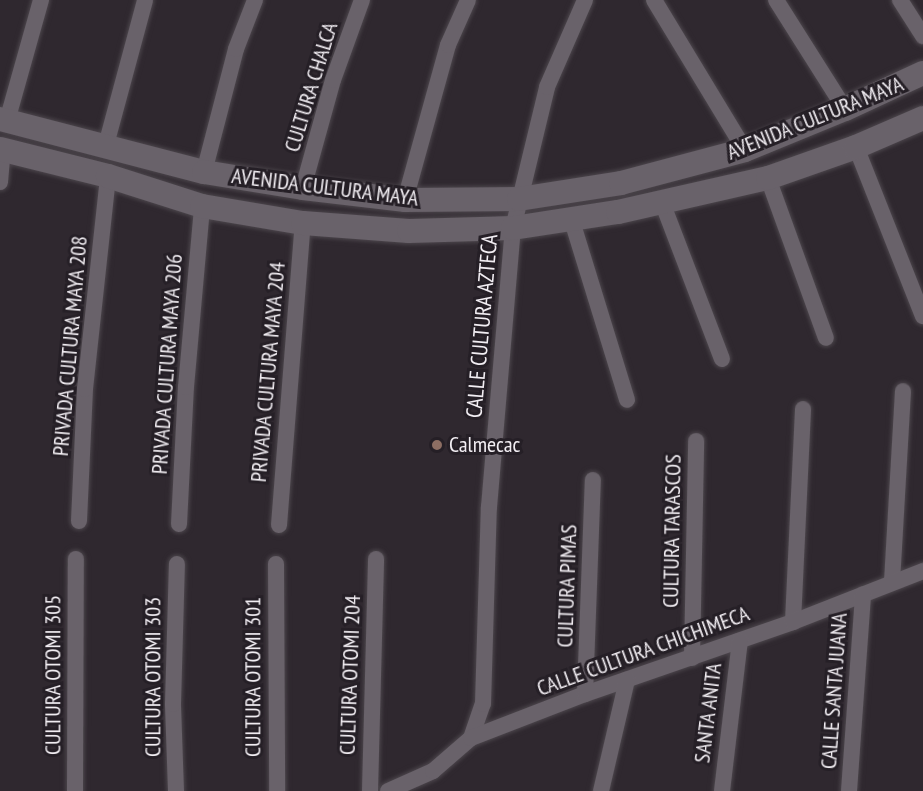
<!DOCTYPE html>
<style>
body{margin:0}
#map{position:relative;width:923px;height:791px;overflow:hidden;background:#2f282f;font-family:"PT Sans Narrow",sans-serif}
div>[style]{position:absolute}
.roads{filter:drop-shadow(0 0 2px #4c464c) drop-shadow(0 0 2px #4c464c)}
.street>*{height:16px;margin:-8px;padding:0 8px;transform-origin:8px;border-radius:8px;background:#69626a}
.secondary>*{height:24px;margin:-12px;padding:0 12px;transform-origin:12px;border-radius:12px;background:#69626a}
.dots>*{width:16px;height:16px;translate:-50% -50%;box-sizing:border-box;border:3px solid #251f26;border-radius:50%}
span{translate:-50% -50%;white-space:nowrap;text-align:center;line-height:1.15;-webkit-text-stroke:6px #251f26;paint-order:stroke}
.street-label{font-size:22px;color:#f2eef3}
.poi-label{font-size:22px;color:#f2eef3}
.left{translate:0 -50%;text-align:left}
</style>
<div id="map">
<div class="roads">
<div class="street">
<i style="left:654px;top:0;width:175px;rotate:58.8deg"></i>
<i style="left:776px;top:0;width:129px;rotate:57.7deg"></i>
<i style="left:900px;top:0;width:43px;rotate:57.4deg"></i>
<i style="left:7px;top:121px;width:126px;rotate:-74.3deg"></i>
<i style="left:106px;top:145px;width:150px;rotate:-74.9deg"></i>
<i style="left:856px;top:147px;width:182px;rotate:68.4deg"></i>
<i style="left:204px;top:172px;width:127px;rotate:-75.4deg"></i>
<i style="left:236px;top:49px;width:53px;rotate:-68.8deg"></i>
<i style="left:768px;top:178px;width:170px;rotate:70.1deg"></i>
<i style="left:0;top:182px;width:32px;rotate:-85deg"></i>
<i style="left:303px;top:188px;width:112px;rotate:-74.5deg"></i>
<i style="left:333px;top:80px;width:85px;rotate:-70.1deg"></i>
<i style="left:405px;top:200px;width:161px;rotate:-74.5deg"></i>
<i style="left:448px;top:45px;width:49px;rotate:-66deg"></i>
<i style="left:662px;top:202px;width:168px;rotate:69.1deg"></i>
<i style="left:572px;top:221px;width:187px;rotate:72.9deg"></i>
<i style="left:79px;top:521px;width:132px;rotate:-87.4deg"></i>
<i style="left:85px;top:389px;width:214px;rotate:-83.8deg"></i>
<i style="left:179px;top:524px;width:137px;rotate:-87.1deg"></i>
<i style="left:186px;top:387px;width:182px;rotate:-84.9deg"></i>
<i style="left:279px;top:525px;width:303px;rotate:-85.5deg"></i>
<i style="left:276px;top:564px;width:227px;rotate:89.7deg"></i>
<i style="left:892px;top:582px;width:191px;rotate:-86.7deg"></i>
<i style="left:793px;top:622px;width:213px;rotate:-87.3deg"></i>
<i style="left:692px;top:658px;width:217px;rotate:-88.9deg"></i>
<i style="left:585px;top:694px;width:214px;rotate:-87.9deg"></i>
<i style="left:471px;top:738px;width:36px;rotate:-71deg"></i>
<i style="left:483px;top:704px;width:197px;rotate:-88.3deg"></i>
<i style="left:489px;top:507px;width:280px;rotate:-85.1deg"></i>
<i style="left:513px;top:228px;width:145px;rotate:-76.4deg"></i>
<i style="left:547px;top:87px;width:95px;rotate:-66.4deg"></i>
<i style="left:75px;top:791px;width:232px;rotate:-89.8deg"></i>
<i style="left:176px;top:791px;width:87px;rotate:-92deg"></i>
<i style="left:173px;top:704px;width:140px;rotate:-88.4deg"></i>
<i style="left:370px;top:791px;width:232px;rotate:-88.5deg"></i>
<i style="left:388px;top:791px;width:49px;rotate:-24deg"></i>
<i style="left:433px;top:771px;width:50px;rotate:-41deg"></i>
<i style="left:471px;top:738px;width:122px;rotate:-21.1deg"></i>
<i style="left:585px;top:694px;width:220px;rotate:-19.1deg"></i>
<i style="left:793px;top:622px;width:140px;rotate:-21.4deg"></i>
<i style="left:601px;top:791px;width:114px;rotate:-76.8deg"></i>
<i style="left:722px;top:791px;width:151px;rotate:-83.2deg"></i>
<i style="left:849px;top:791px;width:197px;rotate:-85.9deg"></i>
</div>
<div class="secondary">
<i style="left:0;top:119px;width:211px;rotate:14.6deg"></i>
<i style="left:204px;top:172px;width:100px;rotate:9.2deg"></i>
<i style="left:303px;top:188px;width:103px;rotate:6.7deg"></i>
<i style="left:405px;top:200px;width:114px;rotate:-0.5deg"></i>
<i style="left:519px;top:199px;width:103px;rotate:-8.9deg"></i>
<i style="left:621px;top:183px;width:128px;rotate:-14.9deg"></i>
<i style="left:745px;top:150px;width:108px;rotate:-22.3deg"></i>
<i style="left:845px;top:109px;width:86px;rotate:-24.8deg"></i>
<i style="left:0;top:149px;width:111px;rotate:14deg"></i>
<i style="left:108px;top:176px;width:99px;rotate:17.7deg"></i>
<i style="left:202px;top:206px;width:102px;rotate:9.6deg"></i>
<i style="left:303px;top:223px;width:106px;rotate:4.3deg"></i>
<i style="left:409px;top:231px;width:104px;rotate:-1.7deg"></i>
<i style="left:513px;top:228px;width:106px;rotate:-8.7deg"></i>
<i style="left:618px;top:212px;width:154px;rotate:-12.8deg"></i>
<i style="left:768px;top:178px;width:93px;rotate:-19.4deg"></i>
<i style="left:856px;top:147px;width:73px;rotate:-23.4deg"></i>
</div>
</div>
<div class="dots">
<i style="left:437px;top:445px;background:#8d6e63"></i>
</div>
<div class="street-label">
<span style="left:311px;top:87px;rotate:-73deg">CULTURA CHALCA</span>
<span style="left:815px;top:118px;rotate:-22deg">AVENIDA CULTURA MAYA</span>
<span style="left:325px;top:187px;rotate:7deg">AVENIDA CULTURA MAYA</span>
<span style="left:482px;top:326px;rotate:-85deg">CALLE CULTURA AZTECA</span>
<span style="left:70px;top:346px;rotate:-85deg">PRIVADA CULTURA MAYA 208</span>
<span style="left:167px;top:364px;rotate:-86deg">PRIVADA CULTURA MAYA 206</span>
<span style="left:268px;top:372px;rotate:-85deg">PRIVADA CULTURA MAYA 204</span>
<span style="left:672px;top:531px;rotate:-89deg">CULTURA TARASCOS</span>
<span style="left:567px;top:586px;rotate:-88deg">CULTURA PIMAS</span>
<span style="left:643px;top:651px;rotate:-20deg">CALLE CULTURA CHICHIMECA</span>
<span style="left:53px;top:675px;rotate:-90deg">CULTURA OTOMI 305</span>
<span style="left:350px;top:675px;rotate:-88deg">CULTURA OTOMI 204</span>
<span style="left:153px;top:677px;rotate:-90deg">CULTURA OTOMI 303</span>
<span style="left:253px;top:677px;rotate:-90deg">CULTURA OTOMI 301</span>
<span style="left:834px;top:691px;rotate:-86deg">CALLE SANTA JUANA</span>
<span style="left:708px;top:713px;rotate:-83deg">SANTA ANITA</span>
</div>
<div class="poi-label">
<span class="left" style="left:449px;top:445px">Calmecac</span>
</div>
</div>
